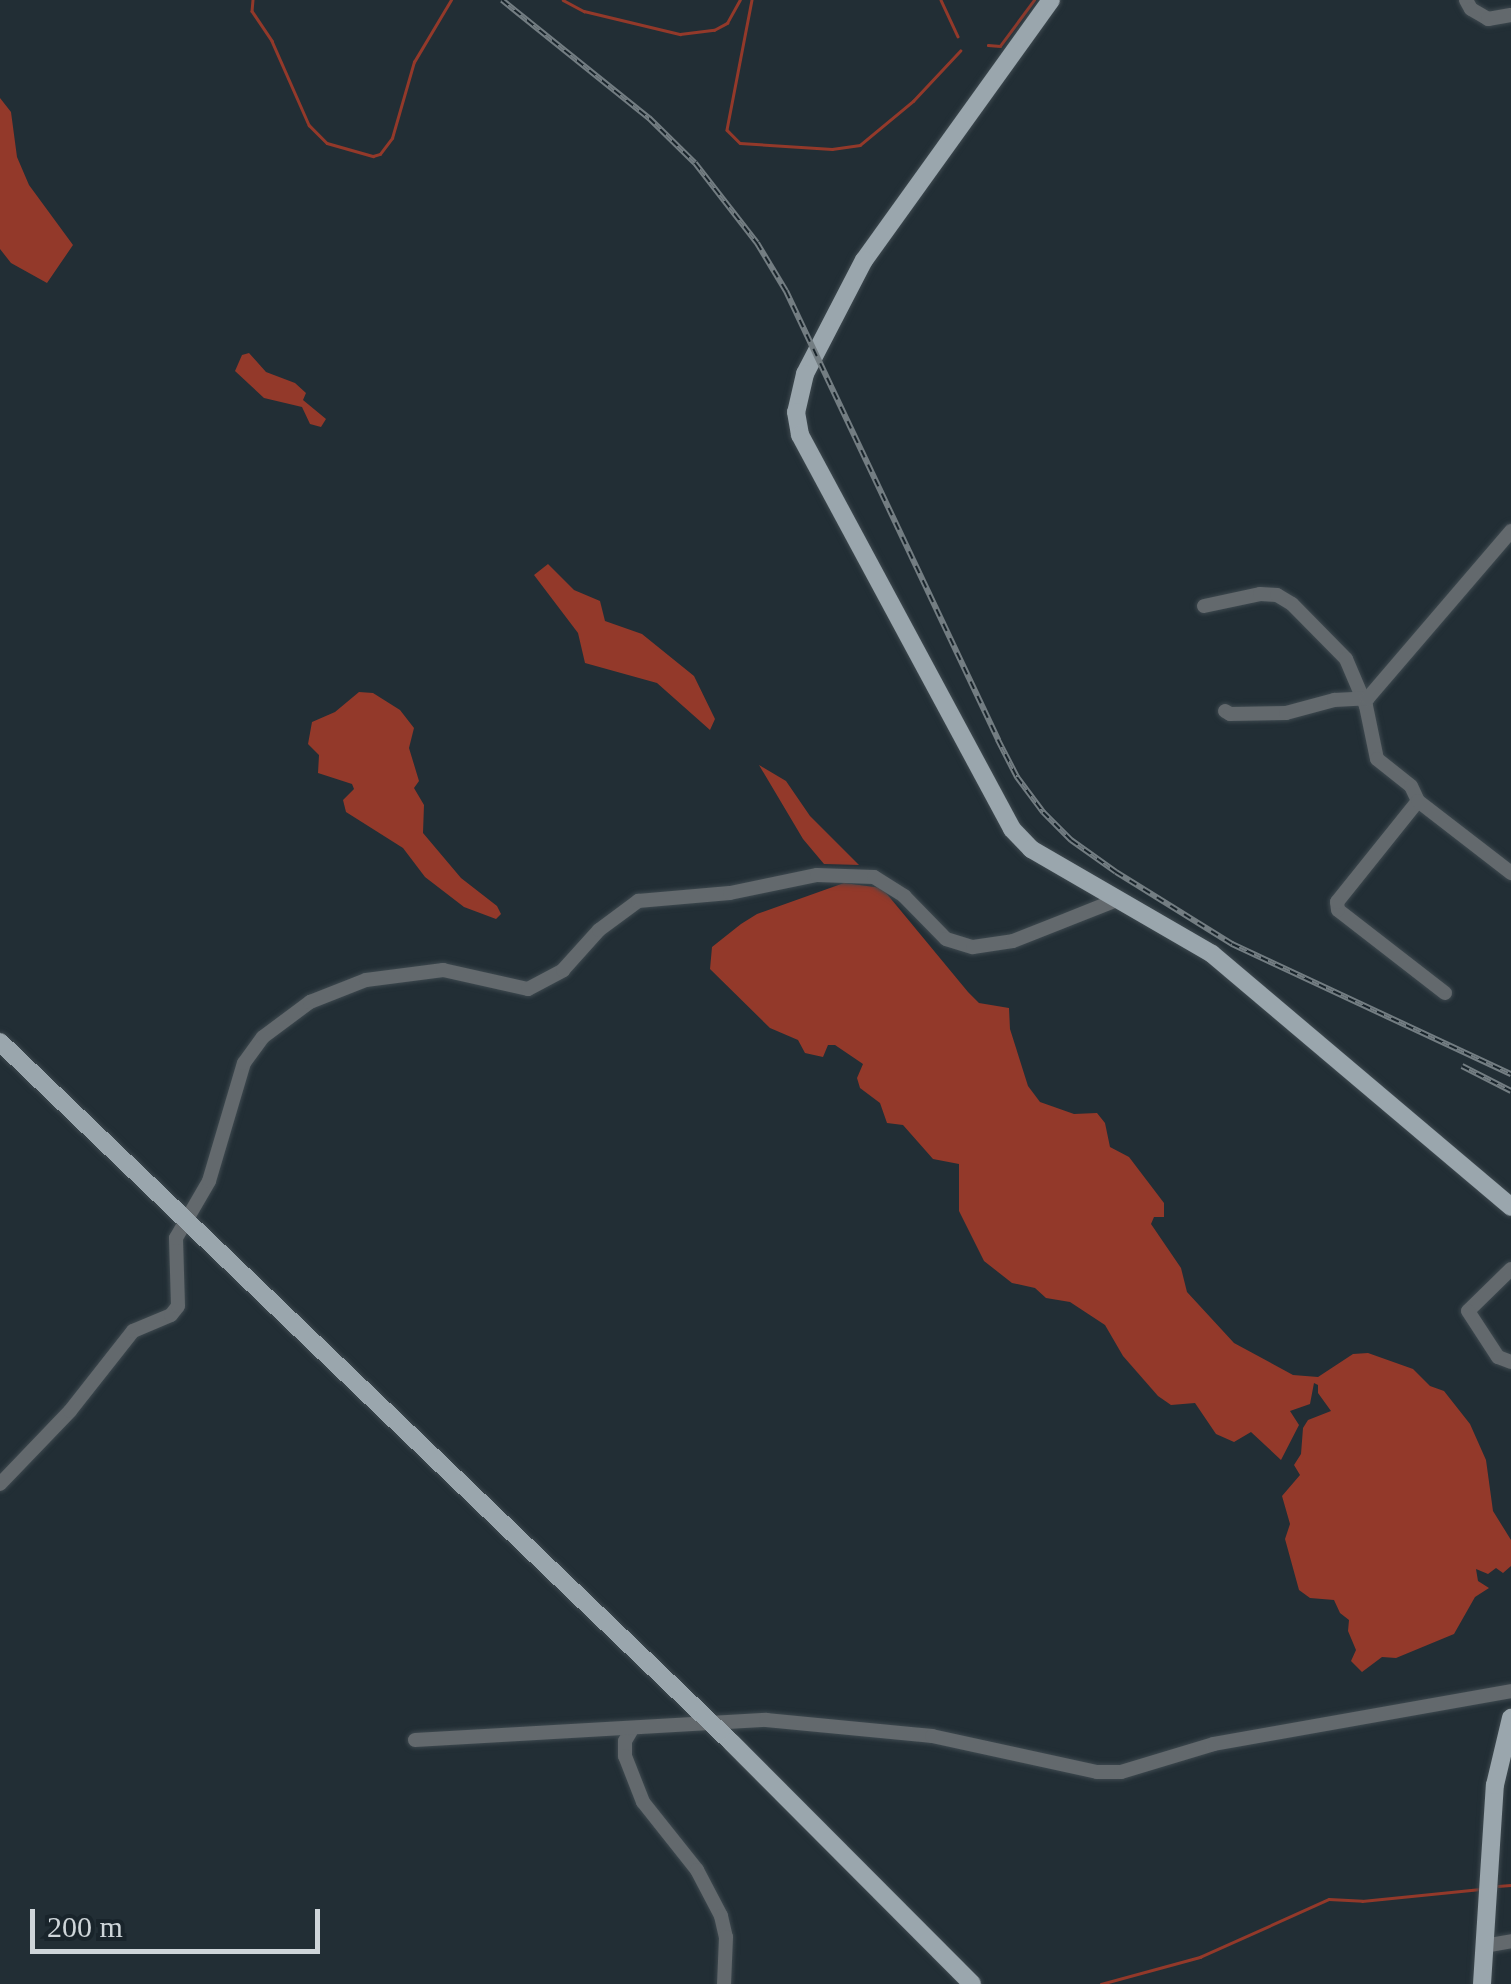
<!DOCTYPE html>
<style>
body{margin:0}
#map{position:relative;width:1511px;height:1984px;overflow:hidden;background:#222e35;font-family:Georgia,serif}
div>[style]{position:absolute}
.water>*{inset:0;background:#93392a}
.stream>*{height:2.5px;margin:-1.25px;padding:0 1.25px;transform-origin:1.25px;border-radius:1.25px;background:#93392a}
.roads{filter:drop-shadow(0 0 2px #3e494f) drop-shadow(0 0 2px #3e494f)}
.minor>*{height:14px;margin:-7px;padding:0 7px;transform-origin:7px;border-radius:7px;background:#63696d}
.major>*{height:18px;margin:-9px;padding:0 9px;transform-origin:9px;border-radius:9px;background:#9aa6ad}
.rail>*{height:6px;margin-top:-3px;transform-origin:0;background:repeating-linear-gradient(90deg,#19242b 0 8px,#737d82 0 16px);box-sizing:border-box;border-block:2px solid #737d82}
span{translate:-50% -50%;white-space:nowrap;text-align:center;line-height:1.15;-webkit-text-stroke:8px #19242b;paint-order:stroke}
.scale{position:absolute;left:30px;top:1909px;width:290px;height:45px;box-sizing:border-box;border:5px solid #ced5d9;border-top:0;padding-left:12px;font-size:30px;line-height:35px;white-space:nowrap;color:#ced5d9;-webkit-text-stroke:8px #19242b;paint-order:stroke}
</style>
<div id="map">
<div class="water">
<i style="clip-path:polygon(0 98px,11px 112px,17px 157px,29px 185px,73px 245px,47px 283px,11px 263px,0 249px)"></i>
<i style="clip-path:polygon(249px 353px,266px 372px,295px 383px,306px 393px,303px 400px,326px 419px,321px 427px,310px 424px,302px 407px,264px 398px,235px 371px,242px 355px)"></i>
<i style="clip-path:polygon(548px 564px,574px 590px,600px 601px,605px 621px,642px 634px,694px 676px,715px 719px,710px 730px,657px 683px,585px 663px,578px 633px,534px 575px)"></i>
<i style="clip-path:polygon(359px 692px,373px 693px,400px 710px,414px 728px,409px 748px,419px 781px,414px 788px,424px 805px,423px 833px,461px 878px,497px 906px,501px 914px,496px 919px,464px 907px,425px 877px,403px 848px,346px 812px,343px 800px,354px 789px,352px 784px,318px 773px,319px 755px,308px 744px,312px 722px,335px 712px)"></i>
<i style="clip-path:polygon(759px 765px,786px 781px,810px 816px,859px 865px,824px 864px,803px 839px)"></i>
<i style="clip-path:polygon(844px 883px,882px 888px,968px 992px,979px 1003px,1009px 1008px,1010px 1029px,1028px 1086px,1040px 1102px,1074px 1114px,1097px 1113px,1105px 1123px,1110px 1147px,1129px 1157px,1164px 1203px,1164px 1217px,1154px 1217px,1151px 1224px,1181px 1268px,1187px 1292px,1234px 1343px,1293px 1375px,1318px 1377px,1353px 1354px,1368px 1353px,1413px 1369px,1430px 1386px,1444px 1391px,1470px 1424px,1486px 1460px,1493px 1511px,1511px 1540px,1511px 1566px,1503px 1573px,1496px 1568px,1488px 1574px,1476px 1569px,1478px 1581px,1489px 1588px,1475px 1597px,1454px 1634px,1396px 1658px,1382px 1657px,1362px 1672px,1351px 1661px,1356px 1650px,1348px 1631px,1349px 1620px,1340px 1613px,1334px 1600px,1310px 1598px,1299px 1590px,1285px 1539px,1290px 1524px,1282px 1496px,1300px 1475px,1294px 1465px,1301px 1454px,1303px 1428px,1308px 1420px,1331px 1411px,1318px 1393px,1318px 1385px,1314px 1383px,1310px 1404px,1290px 1411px,1299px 1425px,1281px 1460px,1251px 1432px,1234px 1442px,1216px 1434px,1195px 1403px,1171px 1405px,1158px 1396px,1123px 1356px,1105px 1325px,1070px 1302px,1046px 1298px,1035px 1288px,1012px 1283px,984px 1261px,959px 1211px,959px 1164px,933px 1159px,903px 1125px,887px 1123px,880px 1103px,860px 1088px,857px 1078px,863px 1064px,835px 1045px,828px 1045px,823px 1057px,805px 1053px,798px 1040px,770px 1028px,710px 969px,712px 947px,741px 924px,757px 914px)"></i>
</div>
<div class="stream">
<i style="left:253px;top:0;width:11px;rotate:95deg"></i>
<i style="left:252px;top:11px;width:36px;rotate:56deg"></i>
<i style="left:272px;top:41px;width:92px;rotate:66.2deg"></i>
<i style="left:309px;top:125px;width:25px;rotate:45deg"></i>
<i style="left:327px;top:143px;width:48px;rotate:15.8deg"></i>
<i style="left:373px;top:156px;width:7px;rotate:-16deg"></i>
<i style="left:380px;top:154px;width:20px;rotate:-53deg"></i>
<i style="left:392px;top:138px;width:79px;rotate:-73.9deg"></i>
<i style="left:414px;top:62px;width:72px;rotate:-59.2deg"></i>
<i style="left:563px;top:0;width:24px;rotate:28deg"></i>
<i style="left:584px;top:11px;width:99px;rotate:13.5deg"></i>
<i style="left:680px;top:34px;width:34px;rotate:-7deg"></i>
<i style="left:714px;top:30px;width:15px;rotate:-28deg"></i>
<i style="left:727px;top:23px;width:26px;rotate:-61deg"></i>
<i style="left:752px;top:0;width:132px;rotate:100.9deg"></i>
<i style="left:727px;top:130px;width:18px;rotate:45deg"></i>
<i style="left:740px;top:143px;width:92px;rotate:3.7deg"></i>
<i style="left:832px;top:149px;width:28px;rotate:-8deg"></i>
<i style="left:860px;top:145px;width:69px;rotate:-39.7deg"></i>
<i style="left:913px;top:101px;width:69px;rotate:-46.8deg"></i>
<i style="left:941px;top:0;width:40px;rotate:65deg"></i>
<i style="left:988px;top:45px;width:12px;rotate:5deg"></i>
<i style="left:1000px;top:46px;width:57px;rotate:-53.5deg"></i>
<i style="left:1498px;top:1886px;width:13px;rotate:-4deg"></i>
<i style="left:1101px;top:1984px;width:103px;rotate:-15.3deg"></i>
<i style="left:1200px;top:1957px;width:141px;rotate:-24.2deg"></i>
<i style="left:1329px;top:1899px;width:33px;rotate:3deg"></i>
<i style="left:1362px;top:1901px;width:119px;rotate:-5.8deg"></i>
</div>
<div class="roads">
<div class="minor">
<i style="left:1466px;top:0;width:10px;rotate:61deg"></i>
<i style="left:1471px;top:9px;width:20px;rotate:30deg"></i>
<i style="left:1488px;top:19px;width:23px;rotate:-10deg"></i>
<i style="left:1204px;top:606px;width:57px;rotate:-12.1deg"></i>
<i style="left:1260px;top:594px;width:17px;rotate:3deg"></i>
<i style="left:1277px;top:595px;width:17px;rotate:31deg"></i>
<i style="left:1292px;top:604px;width:77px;rotate:45.5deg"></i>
<i style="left:1346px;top:659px;width:51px;rotate:66.9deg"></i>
<i style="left:1366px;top:706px;width:54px;rotate:78.3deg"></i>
<i style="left:1377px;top:759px;width:43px;rotate:38.5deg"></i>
<i style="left:1411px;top:786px;width:17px;rotate:65deg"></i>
<i style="left:1225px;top:711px;width:6px;rotate:31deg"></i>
<i style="left:1230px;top:714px;width:56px;rotate:-1deg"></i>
<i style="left:1286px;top:713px;width:50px;rotate:-15.2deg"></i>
<i style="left:1334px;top:700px;width:34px;rotate:-3deg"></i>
<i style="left:1368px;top:698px;width:220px;rotate:-49.4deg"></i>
<i style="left:1445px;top:993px;width:135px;rotate:-142.2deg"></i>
<i style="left:1338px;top:910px;width:8px;rotate:-97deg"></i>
<i style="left:1337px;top:902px;width:129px;rotate:-51.3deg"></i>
<i style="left:1418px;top:801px;width:118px;rotate:37.7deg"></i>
<i style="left:1511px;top:1269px;width:60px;rotate:135.7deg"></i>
<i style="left:1468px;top:1311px;width:55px;rotate:56.9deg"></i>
<i style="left:1498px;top:1357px;width:14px;rotate:21deg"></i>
<i style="left:0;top:1484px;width:101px;rotate:-46.2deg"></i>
<i style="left:70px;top:1411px;width:102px;rotate:-51.8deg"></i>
<i style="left:133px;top:1331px;width:41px;rotate:-22.8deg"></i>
<i style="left:171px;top:1315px;width:11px;rotate:-52deg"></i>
<i style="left:178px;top:1306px;width:68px;rotate:-91.7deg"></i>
<i style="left:176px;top:1238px;width:66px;rotate:-59.9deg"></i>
<i style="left:209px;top:1181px;width:123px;rotate:-73.5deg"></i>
<i style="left:244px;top:1063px;width:32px;rotate:-54deg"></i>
<i style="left:263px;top:1037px;width:59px;rotate:-36.7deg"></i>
<i style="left:310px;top:1002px;width:60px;rotate:-21.4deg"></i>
<i style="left:366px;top:980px;width:78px;rotate:-7.4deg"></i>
<i style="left:443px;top:970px;width:87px;rotate:12.6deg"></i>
<i style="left:528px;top:989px;width:40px;rotate:-28deg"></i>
<i style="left:563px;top:970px;width:54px;rotate:-48deg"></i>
<i style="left:599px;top:930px;width:49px;rotate:-36.6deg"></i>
<i style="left:638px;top:901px;width:92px;rotate:-5deg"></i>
<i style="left:730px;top:893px;width:89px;rotate:-11.7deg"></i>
<i style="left:817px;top:875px;width:57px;rotate:2deg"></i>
<i style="left:874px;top:877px;width:36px;rotate:32deg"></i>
<i style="left:904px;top:896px;width:60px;rotate:45.7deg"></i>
<i style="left:946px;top:939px;width:28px;rotate:17deg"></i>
<i style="left:973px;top:947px;width:40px;rotate:-8.5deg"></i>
<i style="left:1013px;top:941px;width:109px;rotate:-21.6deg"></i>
<i style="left:631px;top:1731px;width:12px;rotate:121deg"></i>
<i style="left:625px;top:1741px;width:15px;rotate:90deg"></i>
<i style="left:625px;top:1756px;width:49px;rotate:68.6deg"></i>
<i style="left:643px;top:1802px;width:87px;rotate:51.5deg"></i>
<i style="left:697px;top:1870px;width:52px;rotate:62.4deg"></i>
<i style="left:721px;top:1916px;width:22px;rotate:77deg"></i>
<i style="left:726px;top:1937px;width:47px;rotate:92.4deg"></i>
<i style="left:415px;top:1740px;width:352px;rotate:-3.3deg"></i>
<i style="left:766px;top:1720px;width:167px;rotate:5.5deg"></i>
<i style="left:932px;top:1736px;width:169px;rotate:12.3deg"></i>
<i style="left:1097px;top:1772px;width:24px"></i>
<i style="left:1121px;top:1772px;width:97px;rotate:-16.8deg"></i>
<i style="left:1214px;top:1744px;width:302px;rotate:-10.1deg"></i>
<i style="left:1484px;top:1946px;width:27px;rotate:-10deg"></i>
</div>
<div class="major">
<i style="left:1051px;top:0;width:320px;rotate:125.7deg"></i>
<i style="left:864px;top:260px;width:128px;rotate:117.4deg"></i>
<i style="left:805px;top:374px;width:39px;rotate:103deg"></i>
<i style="left:796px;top:412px;width:23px;rotate:80deg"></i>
<i style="left:800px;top:435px;width:447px;rotate:61.7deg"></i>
<i style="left:1012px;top:829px;width:28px;rotate:46deg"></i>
<i style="left:1031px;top:849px;width:209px;rotate:30.1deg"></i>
<i style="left:1212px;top:954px;width:392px;rotate:40.2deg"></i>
<i style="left:0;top:1042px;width:1014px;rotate:43.76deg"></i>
<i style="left:732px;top:1743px;width:340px;rotate:45.1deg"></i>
<i style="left:1482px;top:1984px;width:199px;rotate:-86.3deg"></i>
<i style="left:1495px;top:1785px;width:69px;rotate:-76.6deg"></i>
</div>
</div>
<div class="rail">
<i style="left:502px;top:0;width:189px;rotate:38.8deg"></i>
<i style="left:649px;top:118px;width:64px;rotate:44.4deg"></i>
<i style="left:695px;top:163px;width:101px;rotate:52.2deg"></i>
<i style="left:757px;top:243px;width:56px;rotate:58.9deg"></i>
<i style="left:786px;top:291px;width:497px;rotate:64.7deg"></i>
<i style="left:998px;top:740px;width:42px;rotate:62.8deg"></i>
<i style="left:1017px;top:777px;width:44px;rotate:53.4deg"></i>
<i style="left:1043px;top:812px;width:40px;rotate:45deg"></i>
<i style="left:1071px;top:840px;width:55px;rotate:35.4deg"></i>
<i style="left:1116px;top:872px;width:137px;rotate:31.8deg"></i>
<i style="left:1232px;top:944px;width:308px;rotate:25deg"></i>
<i style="left:1462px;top:1066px;width:55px;rotate:27deg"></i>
</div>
<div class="scale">200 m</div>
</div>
